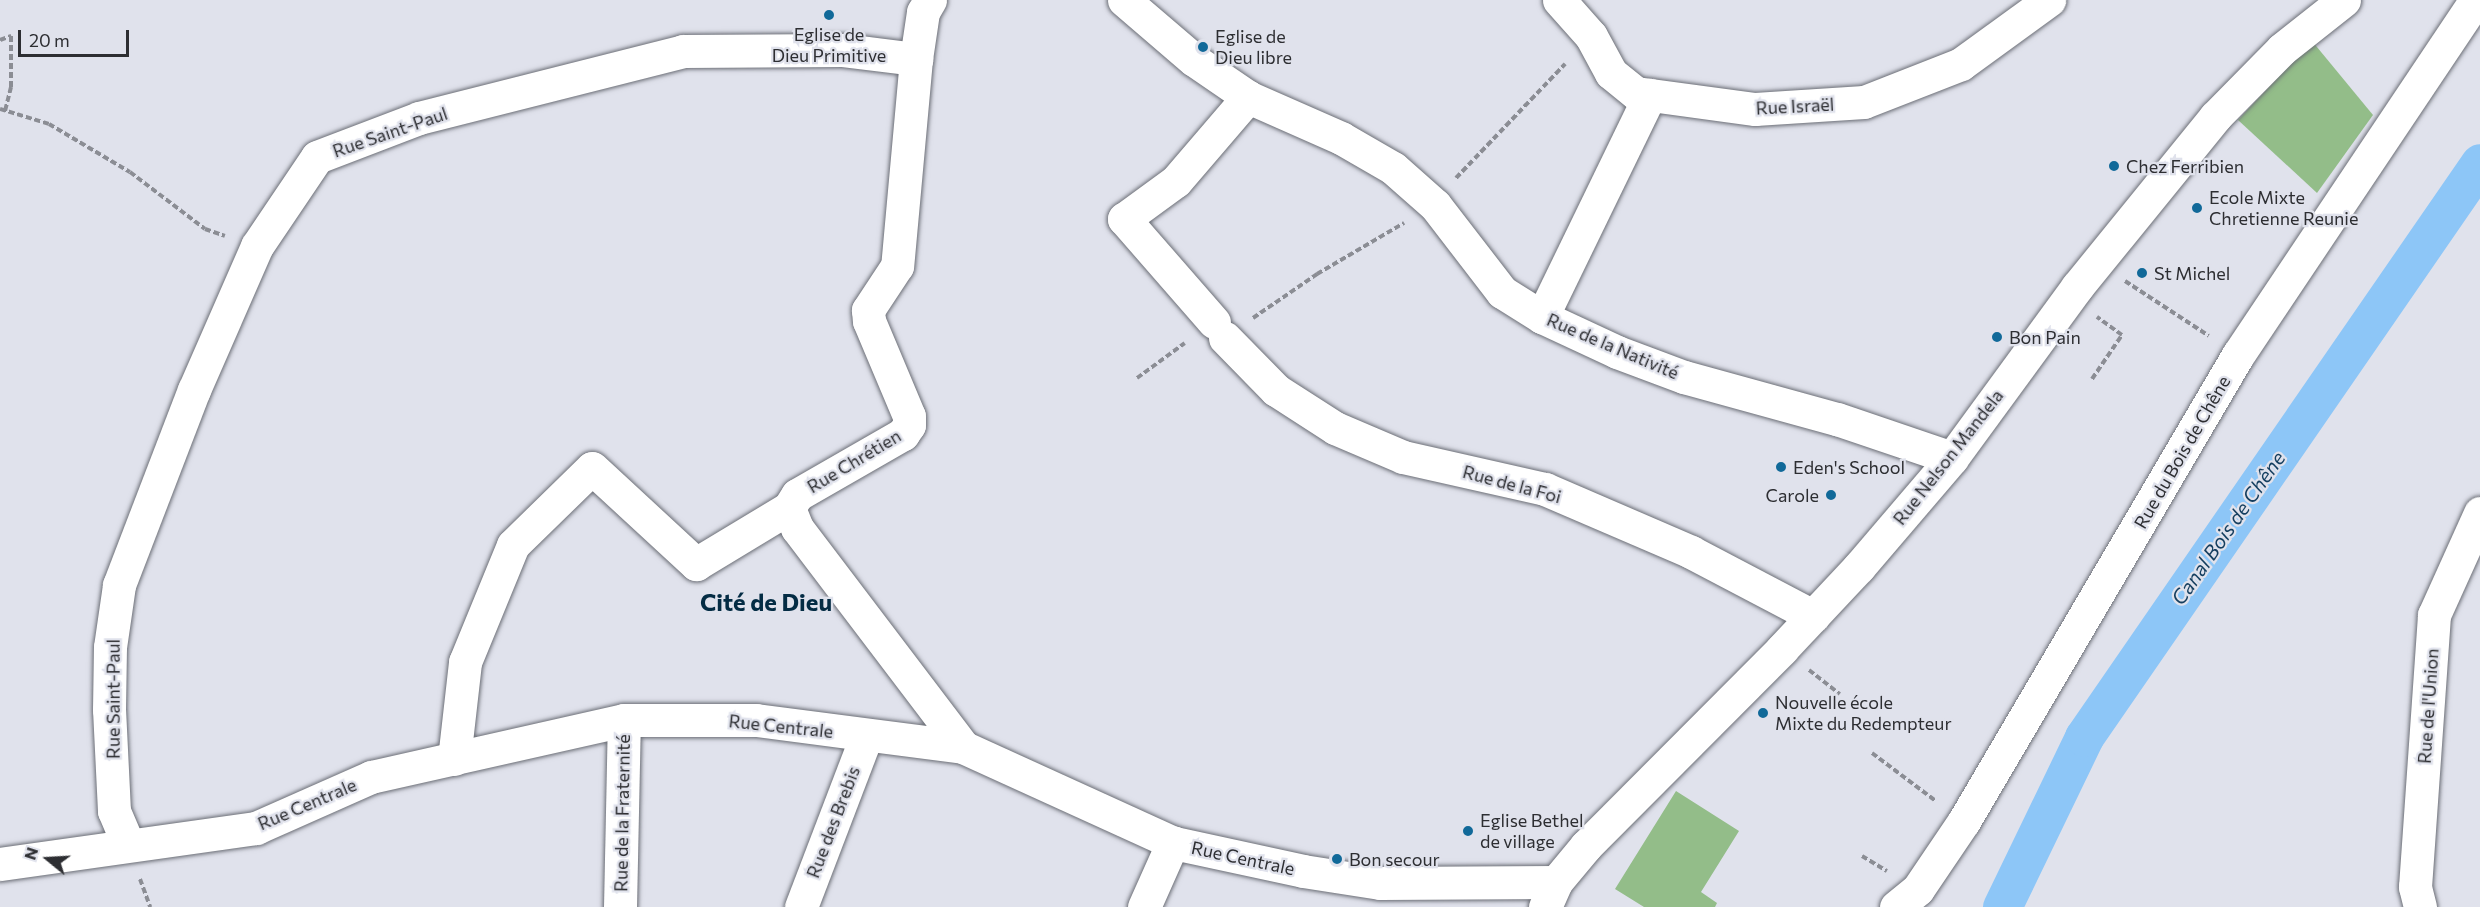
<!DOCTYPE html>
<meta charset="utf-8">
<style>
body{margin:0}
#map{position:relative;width:2480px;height:907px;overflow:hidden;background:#e0e2ec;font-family:Commissioner,sans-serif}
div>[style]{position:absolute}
.green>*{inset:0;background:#93bd89}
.canal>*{height:39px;margin:-19.5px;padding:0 19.5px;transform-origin:19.5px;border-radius:19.5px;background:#8dc6f7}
.path>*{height:4px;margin-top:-2px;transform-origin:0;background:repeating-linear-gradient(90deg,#8b8d94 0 6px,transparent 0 9px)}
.roads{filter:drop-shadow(0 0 2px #6b6e76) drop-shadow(0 0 2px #6b6e76)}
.minor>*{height:33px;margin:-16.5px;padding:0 16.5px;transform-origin:16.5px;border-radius:16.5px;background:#fff}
.dots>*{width:16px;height:16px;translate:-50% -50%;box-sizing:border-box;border:3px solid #e0e2ec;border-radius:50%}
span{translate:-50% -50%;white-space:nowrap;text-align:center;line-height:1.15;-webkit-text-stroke:4.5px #e0e2ec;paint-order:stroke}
.poi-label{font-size:18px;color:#2d2e32}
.left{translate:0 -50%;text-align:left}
.right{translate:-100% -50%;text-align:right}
.street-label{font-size:18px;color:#2d2e32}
.water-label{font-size:20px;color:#143e5f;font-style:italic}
.district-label{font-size:24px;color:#042c44;font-weight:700}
.north{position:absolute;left:18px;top:829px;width:60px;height:60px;-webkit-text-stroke:4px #e0e2ec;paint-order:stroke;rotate:288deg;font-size:16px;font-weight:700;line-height:24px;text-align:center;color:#2d2e32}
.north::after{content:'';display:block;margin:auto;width:21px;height:27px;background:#2d2e32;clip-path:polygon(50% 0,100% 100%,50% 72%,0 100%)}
.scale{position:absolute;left:18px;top:30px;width:111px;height:27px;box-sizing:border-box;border:3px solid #2d2e32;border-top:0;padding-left:8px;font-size:18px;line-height:21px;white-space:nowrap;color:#2d2e32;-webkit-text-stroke:4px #e0e2ec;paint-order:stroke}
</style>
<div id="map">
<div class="green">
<i style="clip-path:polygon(2312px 41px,2373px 115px,2317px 193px,2238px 120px)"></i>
<i style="clip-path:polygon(1676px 791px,1739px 831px,1701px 892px,1717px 903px,1715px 907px,1644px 907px,1615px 889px)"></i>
</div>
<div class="canal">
<i style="left:2002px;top:907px;width:189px;rotate:-64.2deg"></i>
<i style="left:2084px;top:737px;width:697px;rotate:-55.4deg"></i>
</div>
<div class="path">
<i style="left:0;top:40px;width:12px;rotate:-20deg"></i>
<i style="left:11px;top:36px;width:51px;rotate:90deg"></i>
<i style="left:11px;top:87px;width:25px;rotate:104deg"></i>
<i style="left:0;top:109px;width:51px;rotate:17deg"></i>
<i style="left:49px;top:124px;width:94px;rotate:30.7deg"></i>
<i style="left:130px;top:172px;width:94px;rotate:37.2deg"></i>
<i style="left:205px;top:229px;width:21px;rotate:19deg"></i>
<i style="left:1456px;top:178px;width:158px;rotate:-46.3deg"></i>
<i style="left:2125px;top:281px;width:100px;rotate:33.2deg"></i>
<i style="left:1253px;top:318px;width:78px;rotate:-34.5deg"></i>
<i style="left:1317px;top:274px;width:101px;rotate:-30.4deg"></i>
<i style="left:1137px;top:378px;width:59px;rotate:-36.1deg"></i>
<i style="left:2092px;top:379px;width:53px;rotate:-55.7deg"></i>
<i style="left:2122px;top:335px;width:31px;rotate:-144deg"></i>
<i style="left:1809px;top:670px;width:39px;rotate:38deg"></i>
<i style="left:1872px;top:753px;width:80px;rotate:36.9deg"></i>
<i style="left:1862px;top:856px;width:29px;rotate:31deg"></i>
<i style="left:140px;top:879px;width:30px;rotate:70deg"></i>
</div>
<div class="roads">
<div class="minor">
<i style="left:930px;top:0;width:14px;rotate:120deg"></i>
<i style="left:923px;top:12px;width:48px;rotate:98.5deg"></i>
<i style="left:916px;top:59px;width:208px;rotate:95.2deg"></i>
<i style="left:897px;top:266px;width:53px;rotate:123.4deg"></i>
<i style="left:868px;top:310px;width:11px;rotate:85deg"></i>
<i style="left:869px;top:321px;width:103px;rotate:67.2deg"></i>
<i style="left:909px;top:416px;width:9px;rotate:90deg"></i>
<i style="left:909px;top:425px;width:11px;rotate:124deg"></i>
<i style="left:903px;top:434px;width:122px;rotate:150.1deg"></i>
<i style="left:797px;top:495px;width:15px;rotate:122deg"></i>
<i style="left:789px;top:508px;width:22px;rotate:68deg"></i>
<i style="left:797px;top:528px;width:275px;rotate:52.8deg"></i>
<i style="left:1124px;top:0;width:92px;rotate:40.6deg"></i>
<i style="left:1194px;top:60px;width:65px;rotate:34.4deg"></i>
<i style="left:1248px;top:97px;width:102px;rotate:23.8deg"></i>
<i style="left:1341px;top:138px;width:60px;rotate:30deg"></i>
<i style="left:1393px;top:168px;width:56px;rotate:41.4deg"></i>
<i style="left:1435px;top:205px;width:110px;rotate:52.4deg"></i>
<i style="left:1502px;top:292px;width:47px;rotate:32deg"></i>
<i style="left:1542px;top:317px;width:83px;rotate:25deg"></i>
<i style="left:1617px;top:352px;width:72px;rotate:20.5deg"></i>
<i style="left:1684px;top:377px;width:159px;rotate:15.4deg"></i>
<i style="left:1837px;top:419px;width:121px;rotate:18.7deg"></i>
<i style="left:1559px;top:0;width:48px;rotate:48.4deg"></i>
<i style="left:1591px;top:36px;width:42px;rotate:61.6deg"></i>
<i style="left:1611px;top:73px;width:32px;rotate:39deg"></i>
<i style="left:1636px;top:93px;width:120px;rotate:7.7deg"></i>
<i style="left:1755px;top:109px;width:109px;rotate:-3.7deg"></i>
<i style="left:1864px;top:102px;width:104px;rotate:-21.4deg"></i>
<i style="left:1961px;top:64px;width:109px;rotate:-36deg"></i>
<i style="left:1542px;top:317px;width:247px;rotate:-64.1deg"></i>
<i style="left:1214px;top:322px;width:137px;rotate:-131.1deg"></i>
<i style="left:1124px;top:219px;width:64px;rotate:-36.2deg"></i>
<i style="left:1176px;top:181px;width:111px;rotate:-49.4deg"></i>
<i style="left:1225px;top:338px;width:73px;rotate:45.6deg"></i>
<i style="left:1276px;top:390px;width:70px;rotate:32.8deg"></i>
<i style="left:1335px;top:428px;width:74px;rotate:23.1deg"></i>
<i style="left:1403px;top:457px;width:146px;rotate:12.7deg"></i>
<i style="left:1545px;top:489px;width:159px;rotate:23.3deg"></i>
<i style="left:1691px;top:552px;width:138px;rotate:27.7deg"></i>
<i style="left:454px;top:759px;width:98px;rotate:-83.5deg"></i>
<i style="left:465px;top:662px;width:126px;rotate:-67.7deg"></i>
<i style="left:513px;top:545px;width:110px;rotate:-44.3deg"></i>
<i style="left:592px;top:468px;width:142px;rotate:42.7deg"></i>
<i style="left:696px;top:564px;width:109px;rotate:-31.1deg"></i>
<i style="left:128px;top:844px;width:36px;rotate:-113deg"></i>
<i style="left:114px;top:811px;width:101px;rotate:-92.8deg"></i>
<i style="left:109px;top:710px;width:63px;rotate:-89.1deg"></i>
<i style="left:110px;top:647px;width:63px;rotate:-81.7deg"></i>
<i style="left:119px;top:585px;width:209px;rotate:-69deg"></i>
<i style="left:194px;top:390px;width:157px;rotate:-66.4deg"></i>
<i style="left:257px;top:246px;width:107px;rotate:-56deg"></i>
<i style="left:317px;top:157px;width:109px;rotate:-20.9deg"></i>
<i style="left:419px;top:118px;width:272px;rotate:-14.2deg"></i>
<i style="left:683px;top:51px;width:160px;rotate:-0.4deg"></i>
<i style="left:843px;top:50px;width:74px;rotate:7deg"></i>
<i style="left:0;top:864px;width:259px;rotate:-8deg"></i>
<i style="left:256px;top:828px;width:126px;rotate:-23.9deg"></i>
<i style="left:371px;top:777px;width:259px;rotate:-12.7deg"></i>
<i style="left:624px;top:720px;width:132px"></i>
<i style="left:756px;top:720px;width:209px;rotate:7.4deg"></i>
<i style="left:963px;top:747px;width:232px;rotate:24.5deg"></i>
<i style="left:1174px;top:843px;width:132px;rotate:12.2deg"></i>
<i style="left:1303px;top:871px;width:78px;rotate:8.9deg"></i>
<i style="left:1380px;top:883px;width:176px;rotate:-0.3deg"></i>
<i style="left:620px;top:907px;width:187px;rotate:-88.8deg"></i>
<i style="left:801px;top:907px;width:182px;rotate:-69.1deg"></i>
<i style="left:1144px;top:907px;width:71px;rotate:-66deg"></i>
<i style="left:1545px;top:907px;width:27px;rotate:-66deg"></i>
<i style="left:1556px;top:882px;width:47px;rotate:-50.2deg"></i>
<i style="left:1586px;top:846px;width:278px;rotate:-45.1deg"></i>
<i style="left:1782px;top:649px;width:112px;rotate:-46.8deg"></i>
<i style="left:1859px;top:567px;width:143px;rotate:-49.5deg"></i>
<i style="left:1952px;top:458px;width:212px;rotate:-53.8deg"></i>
<i style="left:2077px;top:287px;width:219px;rotate:-50.9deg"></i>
<i style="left:2215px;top:117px;width:95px;rotate:-45.4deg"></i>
<i style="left:2282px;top:49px;width:79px;rotate:-38.3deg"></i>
<i style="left:1896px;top:907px;width:28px;rotate:-39deg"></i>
<i style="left:1918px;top:889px;width:82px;rotate:-55.9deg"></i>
<i style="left:1964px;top:821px;width:541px;rotate:-59.55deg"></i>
<i style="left:2238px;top:355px;width:427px;rotate:-56.2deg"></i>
<i style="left:2420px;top:907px;width:21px;rotate:-104deg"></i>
<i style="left:2415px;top:887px;width:273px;rotate:-86deg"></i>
<i style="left:2434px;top:615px;width:112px;rotate:-65.7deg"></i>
</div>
</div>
<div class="dots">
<i style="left:829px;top:15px;background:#116999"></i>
<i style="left:1203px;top:47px;background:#116999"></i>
<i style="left:2114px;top:166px;background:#116999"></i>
<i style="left:2197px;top:208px;background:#116999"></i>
<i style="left:2142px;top:273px;background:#116999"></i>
<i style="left:1997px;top:337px;background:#116999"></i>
<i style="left:1781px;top:467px;background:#116999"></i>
<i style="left:1831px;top:495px;background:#116999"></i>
<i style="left:1763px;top:713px;background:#116999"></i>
<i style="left:1468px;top:831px;background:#116999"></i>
<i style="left:1337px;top:859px;background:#116999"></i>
</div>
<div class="poi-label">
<span style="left:829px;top:45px">Eglise de<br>Dieu Primitive</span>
<span class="left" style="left:1215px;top:47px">Eglise de<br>Dieu libre</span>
<span class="left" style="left:2126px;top:166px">Chez Ferribien</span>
<span class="left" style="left:2209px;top:208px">Ecole Mixte<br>Chretienne Reunie</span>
<span class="left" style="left:2154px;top:273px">St Michel</span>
<span class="left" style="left:2009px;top:337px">Bon Pain</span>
<span class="left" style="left:1793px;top:467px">Eden's School</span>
<span class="right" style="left:1819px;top:495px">Carole</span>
<span class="left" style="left:1775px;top:713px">Nouvelle école<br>Mixte du Redempteur</span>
<span class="left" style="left:1480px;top:831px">Eglise Bethel<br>de village</span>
<span class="left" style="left:1349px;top:859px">Bon secour</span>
</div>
<div class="street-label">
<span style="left:1795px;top:106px;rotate:-3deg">Rue Israël</span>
<span style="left:390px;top:132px;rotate:-19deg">Rue Saint-Paul</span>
<span style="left:1613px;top:346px;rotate:23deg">Rue de la Nativité</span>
<span style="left:2182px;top:452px;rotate:-60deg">Rue du Bois de Chêne</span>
<span style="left:1948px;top:457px;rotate:-52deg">Rue Nelson Mandela</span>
<span style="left:854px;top:461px;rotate:-31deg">Rue Chrétien</span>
<span style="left:1512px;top:484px;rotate:15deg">Rue de la Foi</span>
<span style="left:113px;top:699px;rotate:-90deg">Rue Saint-Paul</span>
<span style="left:2428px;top:706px;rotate:-86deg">Rue de l'Union</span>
<span style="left:781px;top:726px;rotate:6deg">Rue Centrale</span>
<span style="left:307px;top:804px;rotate:-23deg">Rue Centrale</span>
<span style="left:622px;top:813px;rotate:-89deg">Rue de la Fraternité</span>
<span style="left:833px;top:822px;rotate:-69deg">Rue des Brebis</span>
<span style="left:1243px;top:858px;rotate:12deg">Rue Centrale</span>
</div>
<div class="water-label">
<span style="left:2228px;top:528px;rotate:-55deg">Canal Bois de Chêne</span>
</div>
<div class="district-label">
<span style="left:766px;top:602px">Cité de Dieu</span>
</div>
<div class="north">N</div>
<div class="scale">20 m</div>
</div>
